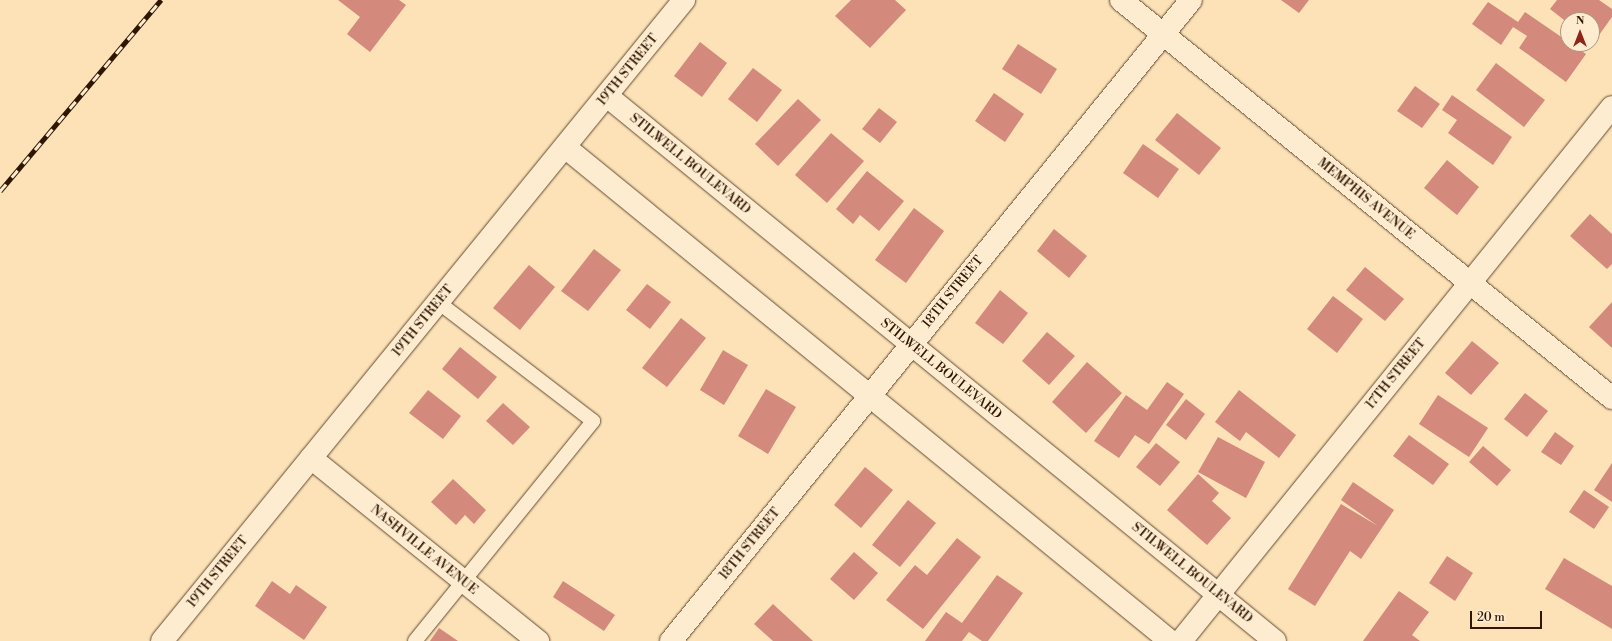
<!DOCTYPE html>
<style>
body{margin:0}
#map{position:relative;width:1612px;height:641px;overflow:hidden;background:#fde2b8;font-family:"Libre Bodoni",serif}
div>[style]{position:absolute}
.building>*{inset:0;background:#d3897c}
.roads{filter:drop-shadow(0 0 1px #62492e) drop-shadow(0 0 1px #62492e)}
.lane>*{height:14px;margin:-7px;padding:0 7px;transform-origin:7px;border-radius:7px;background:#feecd1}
.street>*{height:22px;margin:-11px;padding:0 11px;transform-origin:11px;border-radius:11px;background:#feecd1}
.secondary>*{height:22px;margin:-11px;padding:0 11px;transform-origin:11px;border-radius:11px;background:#feecd1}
.rail>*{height:4.5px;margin-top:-2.25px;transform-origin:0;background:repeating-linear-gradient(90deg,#feecd1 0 9px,#2f1600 0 18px);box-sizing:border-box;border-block:1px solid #2f1600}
span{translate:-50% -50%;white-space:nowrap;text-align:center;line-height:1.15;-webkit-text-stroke:4px #feecd1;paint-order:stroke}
.street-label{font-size:13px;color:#2f1600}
.north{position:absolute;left:1560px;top:12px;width:40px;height:40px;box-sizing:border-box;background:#feecd1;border:1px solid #ab967d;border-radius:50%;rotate:0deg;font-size:11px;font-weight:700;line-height:16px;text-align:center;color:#2f1600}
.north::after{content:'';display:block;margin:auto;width:14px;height:18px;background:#8f2418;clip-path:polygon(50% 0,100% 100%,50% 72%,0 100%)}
.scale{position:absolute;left:1470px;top:611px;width:72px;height:18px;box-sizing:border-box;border:2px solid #2f1600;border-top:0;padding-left:5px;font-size:12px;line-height:14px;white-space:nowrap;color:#2f1600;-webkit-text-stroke:3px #feecd1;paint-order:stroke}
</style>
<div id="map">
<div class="building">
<i style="clip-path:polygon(338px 0,399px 0,406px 5px,370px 52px,347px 34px,360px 17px)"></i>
<i style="clip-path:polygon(851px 0,895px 0,906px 10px,870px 48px,835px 16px)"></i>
<i style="clip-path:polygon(1281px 0,1309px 0,1299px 13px)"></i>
<i style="clip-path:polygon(1557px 0,1599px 0,1612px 9px,1612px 17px,1594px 42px,1592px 20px,1568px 20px,1568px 23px,1550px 9px)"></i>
<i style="clip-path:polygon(1488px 2px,1518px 22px,1525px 12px,1586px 54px,1566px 82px,1519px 48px,1527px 36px,1513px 27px,1501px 45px,1472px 24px)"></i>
<i style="clip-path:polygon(700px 42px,727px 63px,702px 97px,674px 76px)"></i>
<i style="clip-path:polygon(1018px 44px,1057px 69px,1041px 94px,1002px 69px)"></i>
<i style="clip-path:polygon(1496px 63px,1545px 100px,1524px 127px,1476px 90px)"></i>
<i style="clip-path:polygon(753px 68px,782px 90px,757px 122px,728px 99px)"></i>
<i style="clip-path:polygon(1415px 86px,1440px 104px,1422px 128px,1397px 111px)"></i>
<i style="clip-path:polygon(994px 93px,1024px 114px,1005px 142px,975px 121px)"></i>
<i style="clip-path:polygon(1452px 95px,1512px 137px,1493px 165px,1448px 133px,1457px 120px,1442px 110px)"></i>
<i style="clip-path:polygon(798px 99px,821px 120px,778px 166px,755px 144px)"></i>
<i style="clip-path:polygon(879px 108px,897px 122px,880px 143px,862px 129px)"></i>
<i style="clip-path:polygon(1177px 113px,1221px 148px,1199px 175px,1155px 140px)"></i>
<i style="clip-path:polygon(831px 133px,864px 161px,827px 203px,795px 175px)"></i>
<i style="clip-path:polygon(1143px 144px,1179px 169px,1158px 198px,1123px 173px)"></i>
<i style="clip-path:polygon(1447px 160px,1479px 187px,1457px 215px,1424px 188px)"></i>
<i style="clip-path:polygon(867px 171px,904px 201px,879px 231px,860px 215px,853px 224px,836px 209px)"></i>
<i style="clip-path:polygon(914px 208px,944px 231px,906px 283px,875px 260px)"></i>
<i style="clip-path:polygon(1590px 214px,1612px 234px,1612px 264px,1607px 269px,1570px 236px)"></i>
<i style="clip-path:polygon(1054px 229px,1087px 256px,1069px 278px,1037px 251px)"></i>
<i style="clip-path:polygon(594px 249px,621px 270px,588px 311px,561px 291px)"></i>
<i style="clip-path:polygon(529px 265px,555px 287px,520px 330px,493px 308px)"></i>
<i style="clip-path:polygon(1365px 267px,1404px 299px,1385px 321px,1346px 290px)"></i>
<i style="clip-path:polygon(647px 284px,671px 302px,650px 329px,626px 310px)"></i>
<i style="clip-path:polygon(1000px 290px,1028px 313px,1003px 344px,975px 323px)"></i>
<i style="clip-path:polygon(1333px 296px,1363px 319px,1337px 353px,1307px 329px)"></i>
<i style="clip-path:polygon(1612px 302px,1612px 348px,1589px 327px)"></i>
<i style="clip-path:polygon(681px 318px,706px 338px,667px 387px,642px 368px)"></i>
<i style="clip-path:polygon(1047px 332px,1075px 356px,1049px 385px,1022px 361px)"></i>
<i style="clip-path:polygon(1472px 341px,1499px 363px,1471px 395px,1445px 373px)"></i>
<i style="clip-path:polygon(460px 347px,497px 377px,478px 399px,442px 369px)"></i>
<i style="clip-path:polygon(723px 350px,748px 365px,724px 405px,700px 390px)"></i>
<i style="clip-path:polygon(1087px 362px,1122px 393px,1086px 433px,1052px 402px)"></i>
<i style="clip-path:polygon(1167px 382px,1184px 394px,1149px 444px,1135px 435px,1119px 458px,1094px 441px,1126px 395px,1147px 410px)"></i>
<i style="clip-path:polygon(766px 389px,796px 407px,768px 454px,738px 436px)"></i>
<i style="clip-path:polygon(428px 390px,461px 416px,443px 439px,409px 413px)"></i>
<i style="clip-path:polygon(1239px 390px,1296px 435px,1279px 458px,1246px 432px,1240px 441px,1215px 422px)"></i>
<i style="clip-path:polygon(1525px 393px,1548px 411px,1527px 437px,1504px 419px)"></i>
<i style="clip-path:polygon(1438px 395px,1488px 428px,1469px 457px,1419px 424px)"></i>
<i style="clip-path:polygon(1186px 399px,1205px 414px,1186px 440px,1166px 425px)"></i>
<i style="clip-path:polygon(503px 403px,530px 427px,513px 445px,486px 421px)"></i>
<i style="clip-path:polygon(1555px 432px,1574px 446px,1561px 465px,1541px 452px)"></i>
<i style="clip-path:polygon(1409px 435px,1449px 464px,1433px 485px,1393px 456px)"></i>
<i style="clip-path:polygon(1218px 437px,1265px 462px,1246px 498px,1198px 472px)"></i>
<i style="clip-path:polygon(1156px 443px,1180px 462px,1160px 486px,1136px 467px)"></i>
<i style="clip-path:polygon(1483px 446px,1511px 470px,1497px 486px,1469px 462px)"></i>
<i style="clip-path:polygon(1612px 463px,1612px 502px,1594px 490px)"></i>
<i style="clip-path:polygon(865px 467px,893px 490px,861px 528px,834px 505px)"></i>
<i style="clip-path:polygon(1198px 474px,1219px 493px,1212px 501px,1231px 518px,1207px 545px,1167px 510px)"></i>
<i style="clip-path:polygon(453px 479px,486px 510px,474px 524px,465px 515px,456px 525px,431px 502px)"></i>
<i style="clip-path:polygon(1353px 482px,1394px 510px,1361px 559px,1350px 551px,1315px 606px,1288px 589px,1341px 504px,1378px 526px,1341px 500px)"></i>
<i style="clip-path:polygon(1584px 490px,1609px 507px,1594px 529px,1569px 512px)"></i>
<i style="clip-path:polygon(908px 500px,936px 523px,900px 567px,872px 545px)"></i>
<i style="clip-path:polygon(957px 538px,981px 557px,923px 629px,886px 600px,915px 565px,927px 575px)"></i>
<i style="clip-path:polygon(854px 552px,878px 573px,854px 600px,830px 579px)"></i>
<i style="clip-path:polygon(1447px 556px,1473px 573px,1455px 601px,1429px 583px)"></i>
<i style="clip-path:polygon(1564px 558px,1612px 586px,1612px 629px,1545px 589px)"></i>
<i style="clip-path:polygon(997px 575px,1023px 593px,988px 641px,982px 641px,969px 632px,962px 641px,925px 641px,946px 612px,962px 623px)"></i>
<i style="clip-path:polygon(272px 581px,290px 594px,296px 585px,327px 607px,304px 640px,255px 606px)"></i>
<i style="clip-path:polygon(563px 581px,615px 615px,604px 631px,553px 597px)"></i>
<i style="clip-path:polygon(1399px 591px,1429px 612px,1412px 635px,1420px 641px,1363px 641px)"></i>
<i style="clip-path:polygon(773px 604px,813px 641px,773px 641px,754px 624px)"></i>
<i style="clip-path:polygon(439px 628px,458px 641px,430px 641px)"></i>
</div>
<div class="roads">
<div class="lane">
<i style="left:415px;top:641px;width:283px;rotate:-51deg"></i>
<i style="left:593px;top:421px;width:195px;rotate:-142.5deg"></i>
</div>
<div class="street">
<i style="left:1121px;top:0;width:632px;rotate:39.03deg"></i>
<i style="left:311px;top:458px;width:292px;rotate:38.9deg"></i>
<i style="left:671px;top:641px;width:825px;rotate:-50.95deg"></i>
<i style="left:1181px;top:641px;width:686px;rotate:-51.09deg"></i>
</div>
<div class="secondary">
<i style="left:607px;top:96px;width:862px;rotate:39.21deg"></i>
<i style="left:565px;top:147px;width:781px;rotate:39.23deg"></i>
<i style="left:162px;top:641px;width:827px;rotate:-50.84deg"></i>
</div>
</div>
<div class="rail">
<i style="left:0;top:191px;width:250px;rotate:-49.9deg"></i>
</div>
<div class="street-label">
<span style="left:628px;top:70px;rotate:-51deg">19TH STREET</span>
<span style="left:690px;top:164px;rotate:39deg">STILWELL BOULEVARD</span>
<span style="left:1366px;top:199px;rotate:39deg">MEMPHIS AVENUE</span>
<span style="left:953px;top:292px;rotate:-51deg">18TH STREET</span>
<span style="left:423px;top:321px;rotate:-51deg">19TH STREET</span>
<span style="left:941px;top:369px;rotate:39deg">STILWELL BOULEVARD</span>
<span style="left:1396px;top:374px;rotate:-51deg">17TH STREET</span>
<span style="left:750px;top:544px;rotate:-51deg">18TH STREET</span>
<span style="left:424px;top:550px;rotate:39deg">NASHVILLE AVENUE</span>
<span style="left:218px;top:572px;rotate:-51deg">19TH STREET</span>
<span style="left:1192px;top:573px;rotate:39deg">STILWELL BOULEVARD</span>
</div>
<div class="north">N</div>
<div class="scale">20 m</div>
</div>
